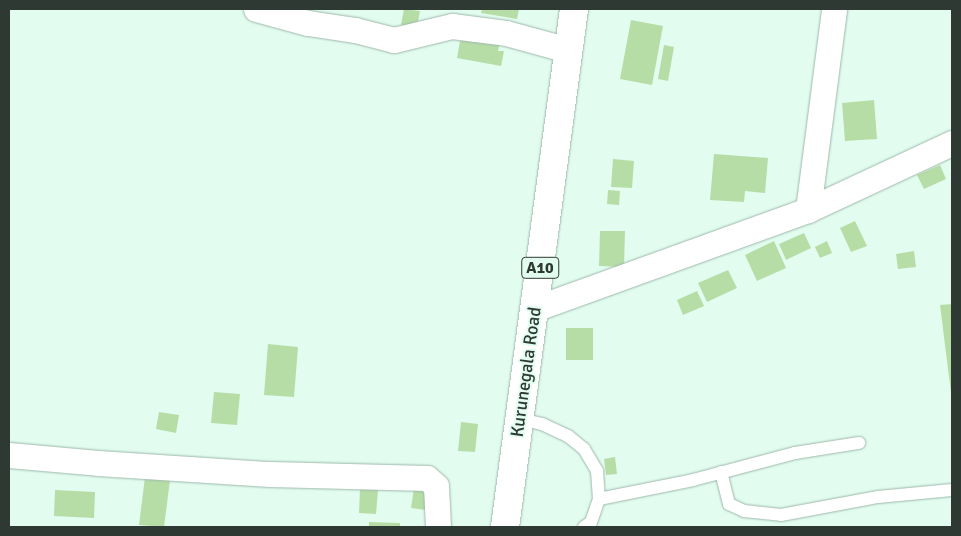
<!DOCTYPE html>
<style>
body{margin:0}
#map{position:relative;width:961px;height:536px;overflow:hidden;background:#e2fdf0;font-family:Signika,sans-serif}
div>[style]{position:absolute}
.building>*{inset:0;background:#b7dda6}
.roads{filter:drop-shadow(0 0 1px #9eb7ab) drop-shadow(0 0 1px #9eb7ab)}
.lane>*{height:12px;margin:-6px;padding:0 6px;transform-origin:6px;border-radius:6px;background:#fff}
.street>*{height:25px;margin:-12.5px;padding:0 12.5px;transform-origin:12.5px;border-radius:12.5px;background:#fff}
.highway>*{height:28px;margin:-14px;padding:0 14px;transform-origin:14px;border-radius:14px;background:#fff}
span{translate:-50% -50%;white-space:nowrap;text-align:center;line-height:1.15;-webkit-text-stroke:4px #e2fdf0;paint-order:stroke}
.shield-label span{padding:1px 4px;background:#e2fdf0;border:1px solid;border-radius:4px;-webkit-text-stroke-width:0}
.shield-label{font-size:16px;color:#2f3934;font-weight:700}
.street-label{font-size:18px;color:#2f3934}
.frame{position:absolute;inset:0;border:10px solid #2f3934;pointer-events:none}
</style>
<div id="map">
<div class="building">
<i style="clip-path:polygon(404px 9px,420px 11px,417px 27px,401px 25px)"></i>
<i style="clip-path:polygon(482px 9px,519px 9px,517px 19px,481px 13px)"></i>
<i style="clip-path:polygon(631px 20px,663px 26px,652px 85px,620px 79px)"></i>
<i style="clip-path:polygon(462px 30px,501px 36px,498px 51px,504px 51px,501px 66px,457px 58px)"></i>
<i style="clip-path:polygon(664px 45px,674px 47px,668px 81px,658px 79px)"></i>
<i style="clip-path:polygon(874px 100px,877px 139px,845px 141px,842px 103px)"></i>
<i style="clip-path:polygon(714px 154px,768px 158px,765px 193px,745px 191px,744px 202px,710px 200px)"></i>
<i style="clip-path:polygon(613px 159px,634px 161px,632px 188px,611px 187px)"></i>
<i style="clip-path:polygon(940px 165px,946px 179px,924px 189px,917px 175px)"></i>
<i style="clip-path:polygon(608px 190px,620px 191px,619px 205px,607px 204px)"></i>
<i style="clip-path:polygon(855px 221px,867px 246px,851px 252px,840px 228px)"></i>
<i style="clip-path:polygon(600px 231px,625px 231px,624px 267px,599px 266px)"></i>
<i style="clip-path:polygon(804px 233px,811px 248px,786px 260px,779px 244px)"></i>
<i style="clip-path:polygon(774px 241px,786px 268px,757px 281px,745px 255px)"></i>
<i style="clip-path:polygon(827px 241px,832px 253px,820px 258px,815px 247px)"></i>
<i style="clip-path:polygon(914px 251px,916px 267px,898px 269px,896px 254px)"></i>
<i style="clip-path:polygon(728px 270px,737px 288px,707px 302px,698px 283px)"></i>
<i style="clip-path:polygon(697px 291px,704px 306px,683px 315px,677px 300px)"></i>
<i style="clip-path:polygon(952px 304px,952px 393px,951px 393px,940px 305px)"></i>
<i style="clip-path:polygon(566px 328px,593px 328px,593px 360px,566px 360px)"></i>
<i style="clip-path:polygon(268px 344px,298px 347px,294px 397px,264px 395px)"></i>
<i style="clip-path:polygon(214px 392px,240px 394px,237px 425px,211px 423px)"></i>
<i style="clip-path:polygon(159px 412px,179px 415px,176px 433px,156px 429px)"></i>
<i style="clip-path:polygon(461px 422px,478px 424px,475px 452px,458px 451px)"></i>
<i style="clip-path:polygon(615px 457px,617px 474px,606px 475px,604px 459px)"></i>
<i style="clip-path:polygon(145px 477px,170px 480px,164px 527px,139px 525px)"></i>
<i style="clip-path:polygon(414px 488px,434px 491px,432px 511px,411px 508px)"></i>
<i style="clip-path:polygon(360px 489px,378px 490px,376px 514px,359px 513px)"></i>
<i style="clip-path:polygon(55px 490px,95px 492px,94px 518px,54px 516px)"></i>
<i style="clip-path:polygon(369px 522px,400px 523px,400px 527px,369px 527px)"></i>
</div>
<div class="roads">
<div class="lane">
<i style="left:520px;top:419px;width:23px;rotate:13deg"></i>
<i style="left:542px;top:424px;width:29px;rotate:25deg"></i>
<i style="left:568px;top:436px;width:21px;rotate:39deg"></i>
<i style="left:584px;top:449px;width:26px;rotate:59deg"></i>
<i style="left:597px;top:471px;width:28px;rotate:86deg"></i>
<i style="left:599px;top:499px;width:24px;rotate:109deg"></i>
<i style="left:591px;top:522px;width:9px;rotate:144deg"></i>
<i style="left:721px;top:472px;width:33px;rotate:76deg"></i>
<i style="left:729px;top:504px;width:17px;rotate:25deg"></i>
<i style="left:744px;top:511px;width:37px;rotate:6deg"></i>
<i style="left:781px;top:515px;width:99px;rotate:-10.5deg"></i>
<i style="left:878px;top:497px;width:74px;rotate:-5.4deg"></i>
<i style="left:599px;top:499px;width:96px;rotate:-11.4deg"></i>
<i style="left:693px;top:480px;width:106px;rotate:-14.8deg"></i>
<i style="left:795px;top:453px;width:65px;rotate:-8.9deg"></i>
</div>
<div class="street">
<i style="left:256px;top:9px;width:54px;rotate:15.1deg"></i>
<i style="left:308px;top:23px;width:48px;rotate:8.5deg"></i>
<i style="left:355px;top:30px;width:40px;rotate:14.4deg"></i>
<i style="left:394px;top:40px;width:60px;rotate:-13.6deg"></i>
<i style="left:452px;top:26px;width:54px;rotate:7.4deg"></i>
<i style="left:506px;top:33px;width:64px;rotate:15.3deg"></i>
<i style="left:808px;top:210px;width:203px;rotate:-82.6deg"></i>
<i style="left:534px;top:309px;width:291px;rotate:-19.9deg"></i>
<i style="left:808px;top:210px;width:159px;rotate:-25deg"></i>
<i style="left:9px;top:455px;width:89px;rotate:5.1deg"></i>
<i style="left:98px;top:463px;width:172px;rotate:3.7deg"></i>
<i style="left:270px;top:474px;width:157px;rotate:1.5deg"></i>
<i style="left:427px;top:478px;width:12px;rotate:42deg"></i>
<i style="left:436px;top:486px;width:41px;rotate:87.2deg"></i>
</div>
<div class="highway">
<i style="left:505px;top:527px;width:523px;rotate:-82.41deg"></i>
</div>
</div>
<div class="shield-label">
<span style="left:540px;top:268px">A10</span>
</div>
<div class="street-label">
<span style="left:526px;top:372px;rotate:-82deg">Kurunegala Road</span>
</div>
<div class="frame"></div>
</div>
